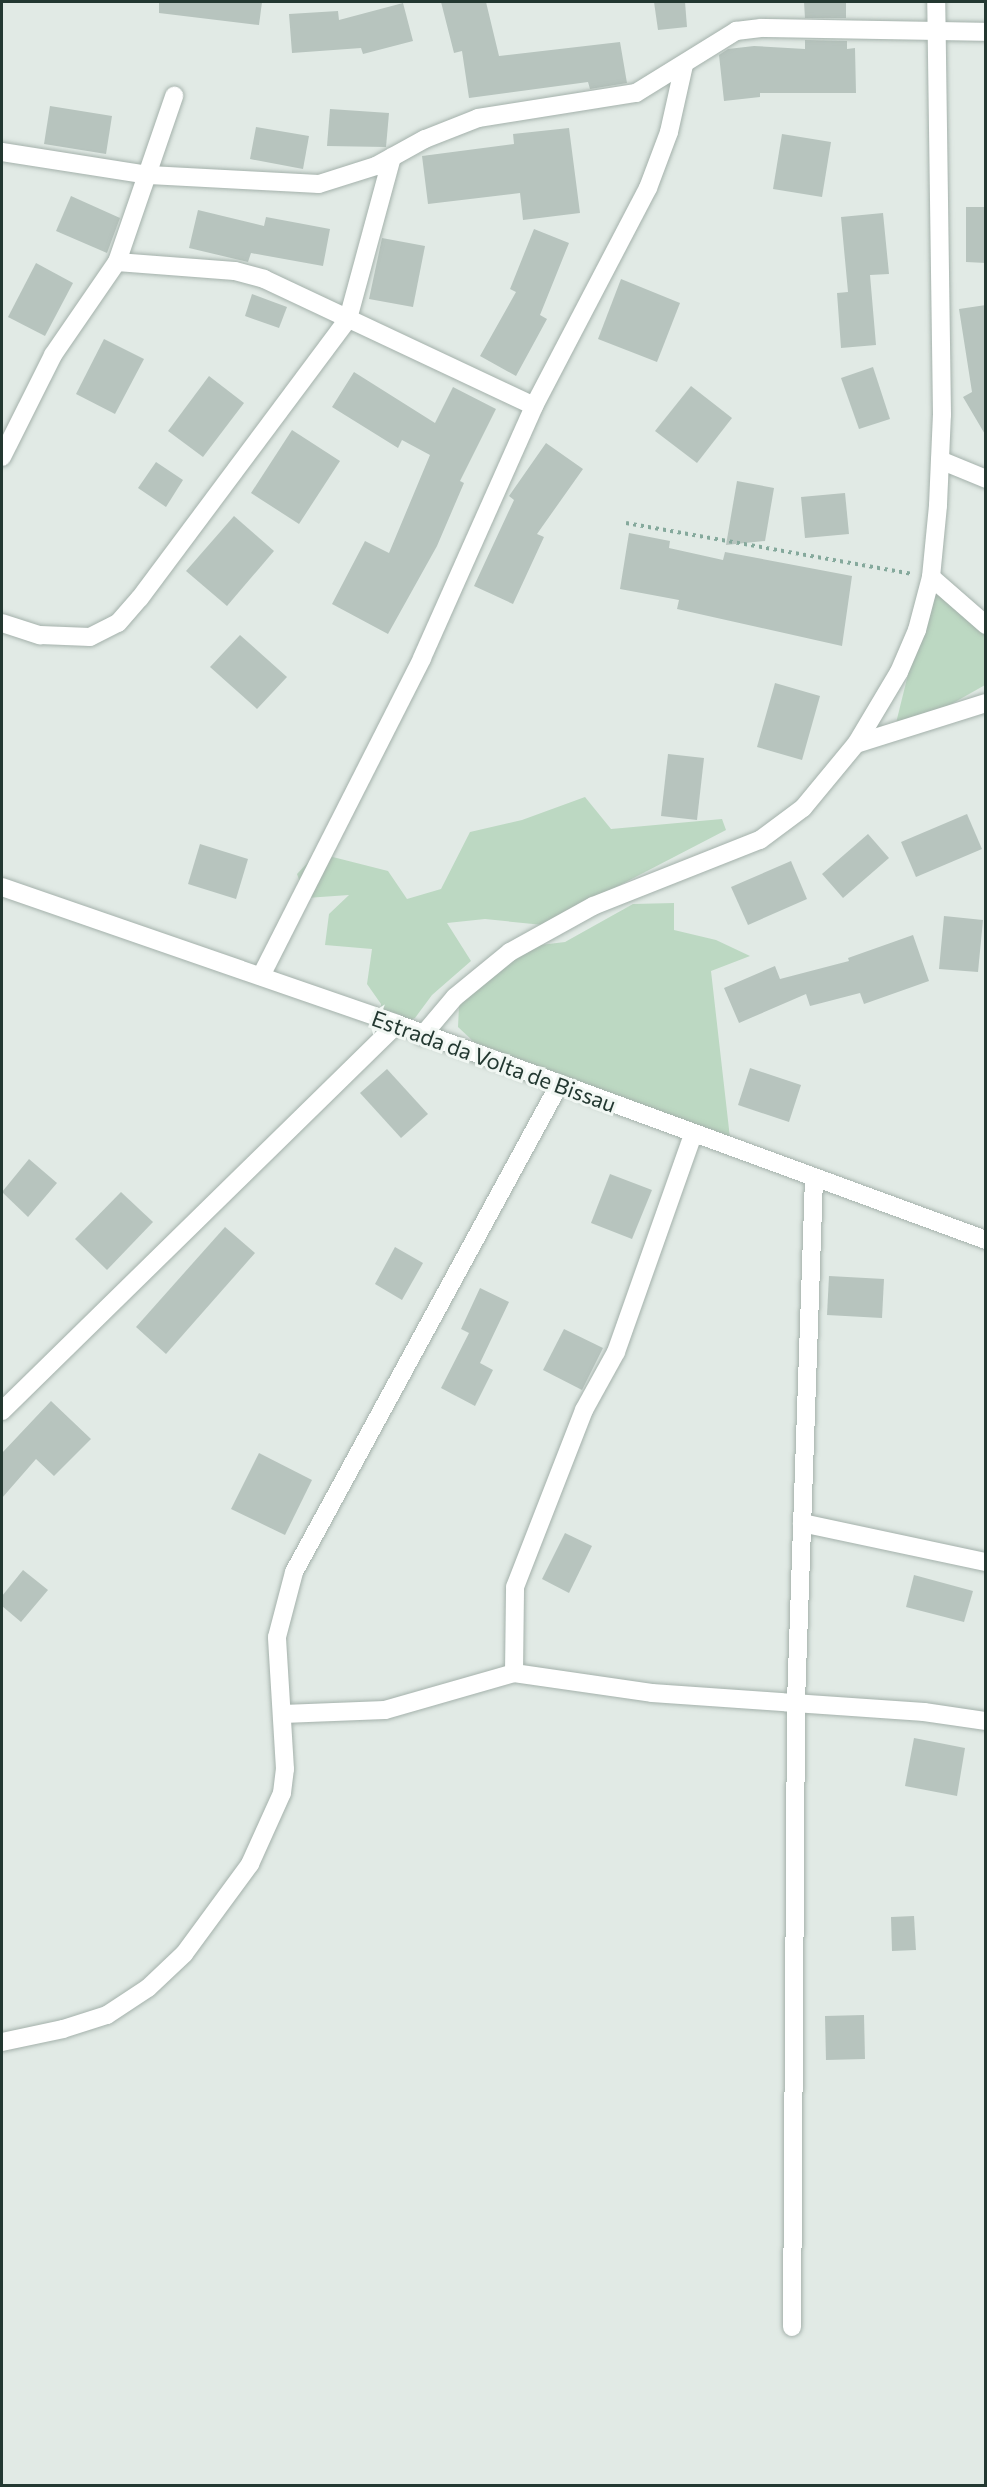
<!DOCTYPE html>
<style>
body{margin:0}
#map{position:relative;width:987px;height:2487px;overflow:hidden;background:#e1eae5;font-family:Commissioner,sans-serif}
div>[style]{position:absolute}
.green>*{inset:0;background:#bcd8c2}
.building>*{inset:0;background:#b7c4be}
.path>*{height:4px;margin-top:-2px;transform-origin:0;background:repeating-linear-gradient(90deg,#85a99c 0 3px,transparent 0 7.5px)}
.roads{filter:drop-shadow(0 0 2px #a4b1ab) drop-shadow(0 0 2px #a4b1ab)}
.minor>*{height:18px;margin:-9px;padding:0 9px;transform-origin:9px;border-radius:9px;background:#fff}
.tertiary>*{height:18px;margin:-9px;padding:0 9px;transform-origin:9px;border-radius:9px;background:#fff}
.secondary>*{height:18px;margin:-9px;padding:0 9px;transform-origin:9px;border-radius:9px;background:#fff}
span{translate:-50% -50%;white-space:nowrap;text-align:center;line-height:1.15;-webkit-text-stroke:6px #f1f7f3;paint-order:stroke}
.street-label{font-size:22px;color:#233831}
.frame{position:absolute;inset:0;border:3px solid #233831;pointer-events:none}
</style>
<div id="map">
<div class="green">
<i style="clip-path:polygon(930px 586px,985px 626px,985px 685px,925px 719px,895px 727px)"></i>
<i style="clip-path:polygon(585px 797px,611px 829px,722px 819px,726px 830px,543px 925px,485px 919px,447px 923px,471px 961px,432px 995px,415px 1018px,404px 1023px,380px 1015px,381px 1004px,367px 984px,372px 949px,325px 945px,329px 914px,349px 895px,306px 898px,297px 874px,317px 853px,388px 871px,407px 899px,441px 889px,470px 832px,522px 820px)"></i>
<i style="clip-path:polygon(674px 903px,674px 930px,716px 940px,750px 956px,711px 971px,730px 1138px,474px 1042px,458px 1027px,459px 1006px,471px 986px,532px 946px,565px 942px,633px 904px)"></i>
</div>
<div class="building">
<i style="clip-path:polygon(159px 2px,262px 2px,259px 25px,159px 13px)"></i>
<i style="clip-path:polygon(441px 2px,486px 2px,499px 56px,620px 42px,627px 83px,590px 89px,588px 82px,469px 98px,462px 51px,454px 53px)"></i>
<i style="clip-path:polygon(654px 2px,685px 2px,687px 27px,658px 30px)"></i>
<i style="clip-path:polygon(804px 2px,846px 2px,846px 18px,805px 18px)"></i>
<i style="clip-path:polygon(403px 3px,413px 41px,363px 54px,361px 48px,292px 53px,289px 14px,338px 11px,339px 20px)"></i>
<i style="clip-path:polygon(805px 40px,847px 41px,847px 49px,855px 48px,856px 93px,760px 93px,760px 97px,724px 101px,719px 55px,728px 49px,754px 46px,805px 49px)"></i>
<i style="clip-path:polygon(50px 106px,112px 116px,106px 154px,44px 144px)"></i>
<i style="clip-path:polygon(330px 109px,389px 113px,386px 147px,327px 146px)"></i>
<i style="clip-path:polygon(256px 127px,309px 136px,303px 169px,250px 159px)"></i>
<i style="clip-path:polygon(569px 128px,580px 213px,523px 220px,520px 193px,428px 204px,422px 156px,514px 144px,513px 134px)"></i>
<i style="clip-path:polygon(782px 134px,831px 142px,822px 197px,773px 189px)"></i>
<i style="clip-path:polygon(71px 196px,120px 218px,107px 253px,56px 231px)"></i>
<i style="clip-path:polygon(966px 207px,986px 207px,986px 263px,966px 262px)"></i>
<i style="clip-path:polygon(198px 210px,264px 226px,266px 217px,330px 229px,323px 266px,251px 253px,248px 262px,189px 248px)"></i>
<i style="clip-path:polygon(883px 213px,889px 274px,870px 275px,876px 345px,841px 348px,837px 293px,848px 292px,841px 217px)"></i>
<i style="clip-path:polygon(534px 229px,569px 243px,540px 315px,547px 319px,516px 376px,480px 356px,516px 292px,510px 289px)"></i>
<i style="clip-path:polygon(382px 238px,425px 246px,413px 307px,369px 299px)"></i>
<i style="clip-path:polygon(36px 263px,73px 283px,45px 336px,8px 317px)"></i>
<i style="clip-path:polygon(621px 279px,680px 303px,657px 362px,598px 339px)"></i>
<i style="clip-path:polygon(252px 294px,287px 307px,279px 328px,245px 316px)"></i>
<i style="clip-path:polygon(986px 305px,986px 436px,963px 397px,972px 392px,959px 309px)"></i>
<i style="clip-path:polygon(104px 339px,144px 359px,115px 414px,76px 394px)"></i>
<i style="clip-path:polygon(873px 367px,890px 419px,859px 429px,841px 378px)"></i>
<i style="clip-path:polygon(354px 372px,435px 423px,453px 387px,496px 409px,460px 481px,464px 483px,437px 546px,388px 634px,332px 604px,365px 541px,389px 553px,430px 455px,402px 440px,398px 448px,332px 407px)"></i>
<i style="clip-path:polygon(209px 376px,244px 403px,203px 457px,168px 431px)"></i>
<i style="clip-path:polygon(691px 386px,732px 418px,697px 463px,655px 431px)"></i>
<i style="clip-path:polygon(292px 430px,340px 461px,299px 524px,251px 493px)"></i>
<i style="clip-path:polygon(546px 443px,583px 469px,537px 534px,544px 537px,513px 604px,474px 586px,514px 500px,509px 496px)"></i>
<i style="clip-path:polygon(156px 462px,183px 480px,166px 507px,138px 488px)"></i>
<i style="clip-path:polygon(737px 481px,774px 488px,765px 541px,726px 545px)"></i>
<i style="clip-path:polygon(845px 493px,849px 534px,805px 538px,801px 497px)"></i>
<i style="clip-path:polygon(234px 516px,274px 551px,227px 606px,186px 571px)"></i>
<i style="clip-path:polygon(629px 533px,670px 541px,669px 548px,723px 560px,725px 552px,852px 576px,842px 646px,677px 609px,679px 600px,620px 589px)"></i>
<i style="clip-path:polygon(240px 635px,287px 677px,257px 709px,210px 667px)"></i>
<i style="clip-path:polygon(775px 683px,820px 696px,802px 760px,757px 747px)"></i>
<i style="clip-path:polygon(668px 754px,704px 758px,697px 820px,661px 816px)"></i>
<i style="clip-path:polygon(967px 814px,982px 849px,916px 877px,901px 842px)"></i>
<i style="clip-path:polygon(868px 834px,889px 858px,843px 898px,822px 874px)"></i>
<i style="clip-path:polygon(200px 844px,248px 859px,236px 899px,188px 884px)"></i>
<i style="clip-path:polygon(791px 861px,807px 899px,748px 925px,731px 887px)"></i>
<i style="clip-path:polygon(944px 916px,983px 920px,978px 972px,939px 969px)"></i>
<i style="clip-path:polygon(913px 935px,929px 981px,864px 1004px,860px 993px,810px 1006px,806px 994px,739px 1023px,724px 988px,775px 966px,780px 979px,849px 961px,848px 958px)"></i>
<i style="clip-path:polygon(750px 1068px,801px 1085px,789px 1122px,738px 1105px)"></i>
<i style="clip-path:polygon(387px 1069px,428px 1114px,401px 1138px,360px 1093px)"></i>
<i style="clip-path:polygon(29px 1159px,57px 1183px,28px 1217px,2px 1192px)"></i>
<i style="clip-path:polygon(610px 1174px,652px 1190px,632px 1239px,591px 1223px)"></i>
<i style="clip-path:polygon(121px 1192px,153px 1222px,107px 1270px,75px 1239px)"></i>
<i style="clip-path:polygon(225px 1227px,255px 1253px,166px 1354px,136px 1327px)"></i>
<i style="clip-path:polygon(395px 1247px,423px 1263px,402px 1300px,375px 1284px)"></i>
<i style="clip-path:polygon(829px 1276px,884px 1279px,882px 1318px,827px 1315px)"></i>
<i style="clip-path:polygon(480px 1288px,509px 1302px,480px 1363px,493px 1370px,475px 1406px,441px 1388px,469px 1333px,461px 1329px)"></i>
<i style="clip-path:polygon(564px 1329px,603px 1348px,582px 1390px,543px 1370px)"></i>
<i style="clip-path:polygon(51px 1401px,91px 1439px,54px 1476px,36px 1459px,2px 1498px,2px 1453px)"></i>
<i style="clip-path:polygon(259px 1453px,312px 1480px,285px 1535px,231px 1509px)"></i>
<i style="clip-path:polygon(565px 1533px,592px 1546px,569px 1593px,542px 1579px)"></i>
<i style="clip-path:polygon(23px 1570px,48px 1590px,21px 1622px,2px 1606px,2px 1596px)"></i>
<i style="clip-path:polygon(914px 1575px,973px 1591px,964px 1622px,906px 1607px)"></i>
<i style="clip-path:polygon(914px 1738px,965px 1748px,957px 1796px,905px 1786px)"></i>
<i style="clip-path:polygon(914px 1916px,916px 1950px,892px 1951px,891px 1917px)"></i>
<i style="clip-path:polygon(864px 2015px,865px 2059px,826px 2060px,825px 2016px)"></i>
</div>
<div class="path">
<i style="left:626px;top:523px;width:291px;rotate:10.1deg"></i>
</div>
<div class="roads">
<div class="minor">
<i style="left:2px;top:152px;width:149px;rotate:8.9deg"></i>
<i style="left:149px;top:175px;width:170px;rotate:3deg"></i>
<i style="left:319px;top:184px;width:60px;rotate:-17.5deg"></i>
<i style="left:376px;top:166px;width:56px;rotate:-28.9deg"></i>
<i style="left:425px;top:139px;width:57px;rotate:-21.6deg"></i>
<i style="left:478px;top:118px;width:160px;rotate:-9deg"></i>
<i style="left:636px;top:93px;width:118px;rotate:-31.8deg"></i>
<i style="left:736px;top:31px;width:25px;rotate:-7deg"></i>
<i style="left:761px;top:28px;width:225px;rotate:1deg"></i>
<i style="left:117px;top:262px;width:118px;rotate:4.4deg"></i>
<i style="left:235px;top:271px;width:30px;rotate:15deg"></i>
<i style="left:264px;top:279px;width:298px;rotate:25.2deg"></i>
<i style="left:2px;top:457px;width:114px;rotate:-63.4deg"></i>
<i style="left:53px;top:355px;width:113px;rotate:-55.5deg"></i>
<i style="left:117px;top:262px;width:176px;rotate:-71deg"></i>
<i style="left:940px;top:460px;width:50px;rotate:22.4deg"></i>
<i style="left:931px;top:577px;width:73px;rotate:41.1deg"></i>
<i style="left:2px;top:623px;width:40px;rotate:18deg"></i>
<i style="left:40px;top:635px;width:50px;rotate:2.3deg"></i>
<i style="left:90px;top:637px;width:31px;rotate:-27deg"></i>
<i style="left:118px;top:623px;width:33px;rotate:-49deg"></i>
<i style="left:140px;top:598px;width:348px;rotate:-53.3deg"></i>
<i style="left:348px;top:319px;width:168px;rotate:-74.8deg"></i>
<i style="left:856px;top:744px;width:136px;rotate:-17.5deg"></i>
<i style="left:261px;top:976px;width:356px;rotate:-63.1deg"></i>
<i style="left:422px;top:658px;width:276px;rotate:-66deg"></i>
<i style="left:534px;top:406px;width:246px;rotate:-62.4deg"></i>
<i style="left:648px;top:188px;width:60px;rotate:-69.4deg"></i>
<i style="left:669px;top:132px;width:69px;rotate:-77.4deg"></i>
<i style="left:2px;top:1411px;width:553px;rotate:-44.41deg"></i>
<i style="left:802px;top:1523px;width:188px;rotate:12deg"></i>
<i style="left:514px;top:1673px;width:86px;rotate:-89.3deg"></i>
<i style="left:515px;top:1587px;width:190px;rotate:-68.7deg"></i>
<i style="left:584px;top:1410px;width:66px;rotate:-61.1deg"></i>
<i style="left:616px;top:1352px;width:231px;rotate:-70.5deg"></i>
<i style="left:283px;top:1714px;width:102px;rotate:-2.2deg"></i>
<i style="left:385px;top:1710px;width:134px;rotate:-16deg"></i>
<i style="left:514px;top:1673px;width:139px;rotate:8.2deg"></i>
<i style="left:652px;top:1693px;width:273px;rotate:4deg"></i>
<i style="left:924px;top:1712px;width:63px;rotate:8.3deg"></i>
<i style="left:2px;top:2042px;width:62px;rotate:-12deg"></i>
<i style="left:63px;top:2029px;width:46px;rotate:-17.7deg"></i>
<i style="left:107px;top:2015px;width:49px;rotate:-33.4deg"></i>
<i style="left:148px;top:1988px;width:50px;rotate:-43.4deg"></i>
<i style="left:184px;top:1954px;width:112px;rotate:-53.7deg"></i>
<i style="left:250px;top:1864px;width:78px;rotate:-65.7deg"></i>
<i style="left:282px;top:1793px;width:24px;rotate:-83deg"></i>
<i style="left:285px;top:1769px;width:132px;rotate:-93.5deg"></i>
<i style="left:277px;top:1637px;width:67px;rotate:-75.3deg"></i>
<i style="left:294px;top:1572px;width:554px;rotate:-61.45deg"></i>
<i style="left:792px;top:2327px;width:625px;rotate:-89.63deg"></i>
<i style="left:796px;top:1702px;width:522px;rotate:-88.03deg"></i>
</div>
<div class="tertiary">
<i style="left:422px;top:1036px;width:51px;rotate:-49.8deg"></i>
<i style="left:455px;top:997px;width:71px;rotate:-39.3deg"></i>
<i style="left:510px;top:952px;width:95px;rotate:-29deg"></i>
<i style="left:593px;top:906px;width:180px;rotate:-21.6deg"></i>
<i style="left:760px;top:840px;width:54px;rotate:-36.7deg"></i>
<i style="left:803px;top:808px;width:83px;rotate:-50.4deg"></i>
<i style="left:856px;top:744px;width:84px;rotate:-59.2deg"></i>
<i style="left:899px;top:672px;width:46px;rotate:-66.8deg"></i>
<i style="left:917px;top:630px;width:55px;rotate:-75.2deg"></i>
<i style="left:931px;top:577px;width:72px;rotate:-84.4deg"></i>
<i style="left:938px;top:505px;width:90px;rotate:-87.5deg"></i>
<i style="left:942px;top:415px;width:413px;rotate:-90.8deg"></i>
</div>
<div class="secondary">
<i style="left:2px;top:887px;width:418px;rotate:19.1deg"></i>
<i style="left:397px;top:1024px;width:627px;rotate:20.14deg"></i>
</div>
</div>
<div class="street-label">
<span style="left:494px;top:1061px;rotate:20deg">Estrada da Volta de Bissau</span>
</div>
<div class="frame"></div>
</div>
